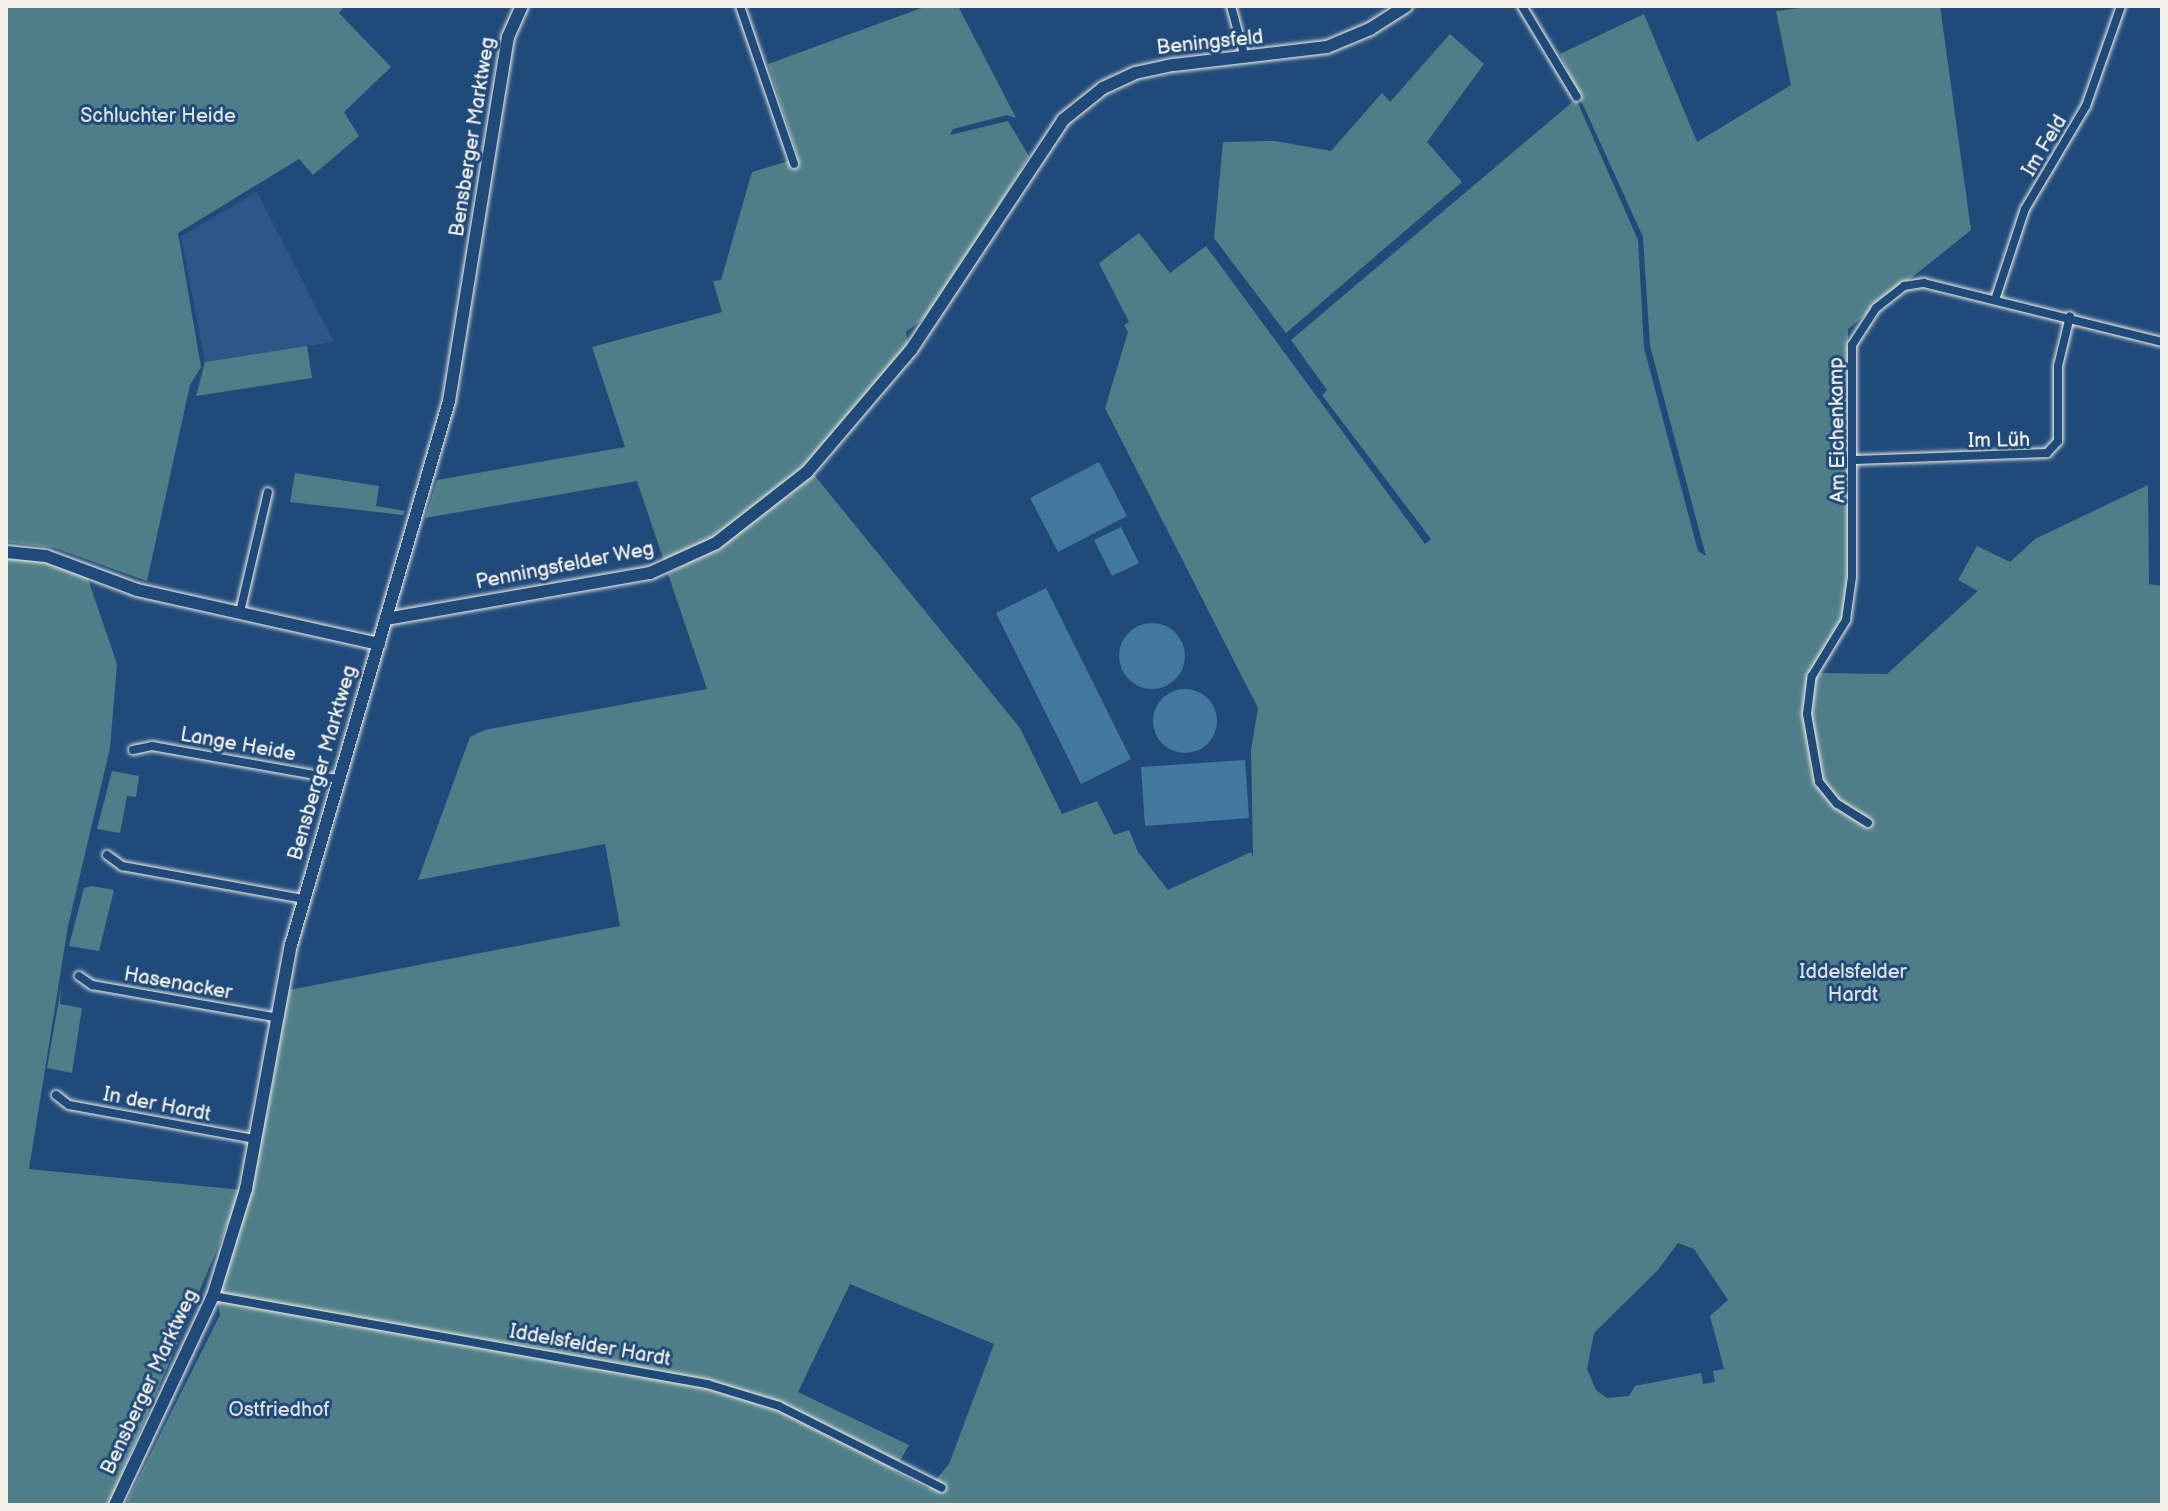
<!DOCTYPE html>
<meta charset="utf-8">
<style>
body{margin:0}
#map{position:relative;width:2168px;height:1511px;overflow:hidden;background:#1f4a7a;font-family:"Balsamiq Sans",sans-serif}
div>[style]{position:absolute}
.built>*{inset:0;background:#2e5686}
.green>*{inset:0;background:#507e88}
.water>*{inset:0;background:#43799f}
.round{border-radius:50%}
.roads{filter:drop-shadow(0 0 2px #f4f1e8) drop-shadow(0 0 2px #f4f1e8)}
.street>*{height:8px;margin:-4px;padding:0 4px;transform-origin:4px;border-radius:4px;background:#1f4a7a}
.secondary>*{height:12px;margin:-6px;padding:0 6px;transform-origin:6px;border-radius:6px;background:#1f4a7a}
span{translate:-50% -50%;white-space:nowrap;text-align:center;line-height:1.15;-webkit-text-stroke:6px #1f4a7a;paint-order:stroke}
.street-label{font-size:20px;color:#f4f1e8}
.park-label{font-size:20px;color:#dbe0da}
.frame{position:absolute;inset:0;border:8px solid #f4f1e8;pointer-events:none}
</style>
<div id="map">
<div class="built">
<i style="clip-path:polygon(257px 192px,334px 342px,205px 362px,181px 236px)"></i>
</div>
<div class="green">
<i style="clip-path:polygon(6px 6px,345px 6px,339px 13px,391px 67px,344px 112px,359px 136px,313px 175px,299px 159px,178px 233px,201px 367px,190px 385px,147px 581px,55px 548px,6px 542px)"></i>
<i style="clip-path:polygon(927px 6px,958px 6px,1016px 118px,1007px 115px,953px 129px,950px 135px,1008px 121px,1029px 156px,936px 309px,906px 332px,908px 346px,807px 464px,712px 540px,665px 564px,637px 481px,425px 518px,437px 480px,625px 447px,592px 347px,722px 312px,713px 281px,721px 280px,752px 172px,798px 158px,768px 64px)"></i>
<i style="clip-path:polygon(evenodd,1817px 6px,1940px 6px,1971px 230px,1848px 329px,1849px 590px,1839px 640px,1819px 673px,1887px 674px,1978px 591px,1958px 580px,1977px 546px,2010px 562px,2035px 539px,2148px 485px,2149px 584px,2162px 586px,2162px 1505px,125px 1505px,220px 1315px,217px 1294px,268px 1108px,289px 990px,620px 926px,605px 844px,418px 880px,470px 737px,484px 730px,707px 689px,668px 574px,705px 554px,811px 471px,1020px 728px,1062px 814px,1097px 801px,1114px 835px,1129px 830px,1138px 852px,1168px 890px,1251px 852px,1253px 857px,1251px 750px,1258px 708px,1105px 408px,1128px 332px,1124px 325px,1129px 322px,1099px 263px,1139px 233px,1170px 273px,1206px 246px,1425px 544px,1431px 539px,1322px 395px,1327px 390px,1291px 340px,1576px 99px,1638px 240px,1644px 348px,1698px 551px,1706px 556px,1650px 346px,1643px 237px,1560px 54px,1644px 14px,1697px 142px,1791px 85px,1776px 11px,1817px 6px,1678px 1243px,1694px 1249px,1728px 1300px,1710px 1316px,1724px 1369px,1713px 1371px,1715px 1382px,1703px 1384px,1701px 1373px,1635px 1386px,1629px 1396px,1607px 1398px,1596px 1390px,1587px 1369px,1594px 1333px,1657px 1271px,1678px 1243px,1817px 6px,850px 1284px,994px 1344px,949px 1464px,928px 1489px,894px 1471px,909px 1445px,798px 1392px,850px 1284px)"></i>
<i style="clip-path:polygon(1450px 34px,1484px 64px,1427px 142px,1462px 182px,1286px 333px,1214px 238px,1223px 142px,1275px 141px,1331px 151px,1382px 93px,1390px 102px)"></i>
<i style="clip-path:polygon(307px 346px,312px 378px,196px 396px,205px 362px)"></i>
<i style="clip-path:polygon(295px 473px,379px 486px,376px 506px,405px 511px,403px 515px,290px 502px)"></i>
<i style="clip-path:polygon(6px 557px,53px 564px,87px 576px,117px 664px,110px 748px,68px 926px,29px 1169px,242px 1190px,109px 1505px,6px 1505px)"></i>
<i style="clip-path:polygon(112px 771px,139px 776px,136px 797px,127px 796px,120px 833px,97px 829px)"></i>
<i style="clip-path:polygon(92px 886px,114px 890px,99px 951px,69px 946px,84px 888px)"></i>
<i style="clip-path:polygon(61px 988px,60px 1004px,82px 1008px,72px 1073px,47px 1068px)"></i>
</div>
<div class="water">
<i style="clip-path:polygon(1099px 462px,1127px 516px,1058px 552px,1030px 498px)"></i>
<i style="clip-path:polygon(1121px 527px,1139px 563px,1112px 576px,1094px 540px)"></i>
<i style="clip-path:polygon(1046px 588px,1131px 759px,1081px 784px,996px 613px)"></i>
<i class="round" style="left:1119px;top:623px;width:66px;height:66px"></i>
<i class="round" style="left:1153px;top:689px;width:64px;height:64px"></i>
<i style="clip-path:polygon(1245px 760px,1249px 818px,1145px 826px,1141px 767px)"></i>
</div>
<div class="roads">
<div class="street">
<i style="left:740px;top:6px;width:167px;rotate:71.1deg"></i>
<i style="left:1231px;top:6px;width:54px;rotate:74.9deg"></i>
<i style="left:1522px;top:6px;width:106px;rotate:58.9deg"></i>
<i style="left:1995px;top:300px;width:96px;rotate:-71.8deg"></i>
<i style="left:2025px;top:209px;width:120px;rotate:-59.4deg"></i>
<i style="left:2086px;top:106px;width:106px;rotate:-70.7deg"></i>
<i style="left:1855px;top:460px;width:192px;rotate:-2.1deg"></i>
<i style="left:2047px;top:453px;width:16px;rotate:-47deg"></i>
<i style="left:2058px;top:441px;width:75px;rotate:-90deg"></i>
<i style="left:2058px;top:366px;width:51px;rotate:-76.5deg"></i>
<i style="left:240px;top:612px;width:123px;rotate:-76.9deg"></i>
<i style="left:133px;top:750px;width:19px;rotate:-12deg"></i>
<i style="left:152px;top:746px;width:189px;rotate:10.1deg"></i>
<i style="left:1868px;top:823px;width:36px;rotate:-148deg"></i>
<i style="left:1837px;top:804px;width:28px;rotate:-129deg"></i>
<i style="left:1819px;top:782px;width:69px;rotate:-100deg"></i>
<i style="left:1807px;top:714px;width:38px;rotate:-83deg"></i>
<i style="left:1812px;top:676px;width:66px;rotate:-58.7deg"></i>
<i style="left:1846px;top:620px;width:43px;rotate:-82.1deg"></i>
<i style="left:1852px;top:577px;width:232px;rotate:-90deg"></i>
<i style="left:1852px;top:345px;width:44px;rotate:-57deg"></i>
<i style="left:1876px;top:308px;width:36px;rotate:-38deg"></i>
<i style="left:1904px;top:286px;width:20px;rotate:-9deg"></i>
<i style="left:1924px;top:283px;width:245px;rotate:13.9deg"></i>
<i style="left:107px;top:855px;width:19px;rotate:36deg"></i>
<i style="left:122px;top:866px;width:185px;rotate:10.3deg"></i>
<i style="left:79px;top:976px;width:16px;rotate:35deg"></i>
<i style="left:92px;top:985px;width:185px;rotate:10deg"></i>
<i style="left:56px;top:1095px;width:16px;rotate:38deg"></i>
<i style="left:69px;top:1105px;width:189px;rotate:10.4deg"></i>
<i style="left:213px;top:1296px;width:502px;rotate:10.1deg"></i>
<i style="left:707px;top:1384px;width:75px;rotate:17deg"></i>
<i style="left:779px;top:1406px;width:182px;rotate:26.7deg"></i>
</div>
<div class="secondary">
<i style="left:6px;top:552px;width:40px;rotate:5.7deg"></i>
<i style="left:46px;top:556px;width:97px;rotate:20.5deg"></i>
<i style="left:137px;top:590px;width:248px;rotate:12.6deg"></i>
<i style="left:386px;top:619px;width:268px;rotate:-9.9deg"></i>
<i style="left:650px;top:573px;width:72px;rotate:-24.4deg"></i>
<i style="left:716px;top:543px;width:115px;rotate:-38deg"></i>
<i style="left:807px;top:472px;width:160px;rotate:-49.6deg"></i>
<i style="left:911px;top:350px;width:276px;rotate:-56.5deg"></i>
<i style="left:1063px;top:120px;width:51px;rotate:-38.7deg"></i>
<i style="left:1103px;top:88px;width:35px;rotate:-25deg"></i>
<i style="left:1135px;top:73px;width:40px;rotate:-12deg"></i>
<i style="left:1174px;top:65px;width:154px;rotate:-6.7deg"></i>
<i style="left:1327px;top:47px;width:47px;rotate:-22.7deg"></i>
<i style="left:1370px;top:29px;width:43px;rotate:-32.6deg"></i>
<i style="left:115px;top:1505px;width:231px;rotate:-64.9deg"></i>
<i style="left:213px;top:1296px;width:112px;rotate:-72.9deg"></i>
<i style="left:246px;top:1189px;width:248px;rotate:-79.6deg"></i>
<i style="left:291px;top:945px;width:566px;rotate:-73.8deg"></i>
<i style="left:449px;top:401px;width:369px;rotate:-80.8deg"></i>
<i style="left:508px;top:37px;width:34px;rotate:-66deg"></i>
</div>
</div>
<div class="street-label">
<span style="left:1210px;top:43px;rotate:-6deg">Beningsfeld</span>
<span style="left:473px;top:137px;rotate:-81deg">Bensberger Marktweg</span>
<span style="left:2045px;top:146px;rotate:-59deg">Im Feld</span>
<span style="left:1838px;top:430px;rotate:-91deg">Am Eichenkamp</span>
<span style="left:1999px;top:441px;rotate:-1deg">Im Lüh</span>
<span style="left:565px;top:566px;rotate:-11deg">Penningsfelder Weg</span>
<span style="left:238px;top:745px;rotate:10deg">Lange Heide</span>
<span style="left:323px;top:763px;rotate:-74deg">Bensberger Marktweg</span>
<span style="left:178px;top:984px;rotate:10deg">Hasenacker</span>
<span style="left:157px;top:1105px;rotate:11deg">In der Hardt</span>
<span style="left:590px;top:1346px;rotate:10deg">Iddelsfelder Hardt</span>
<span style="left:150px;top:1382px;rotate:-65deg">Bensberger Marktweg</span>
</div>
<div class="park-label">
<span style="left:158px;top:116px">Schluchter Heide</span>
<span style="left:1853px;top:984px">Iddelsfelder<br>Hardt</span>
<span style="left:279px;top:1410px">Ostfriedhof</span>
</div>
<div class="frame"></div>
</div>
